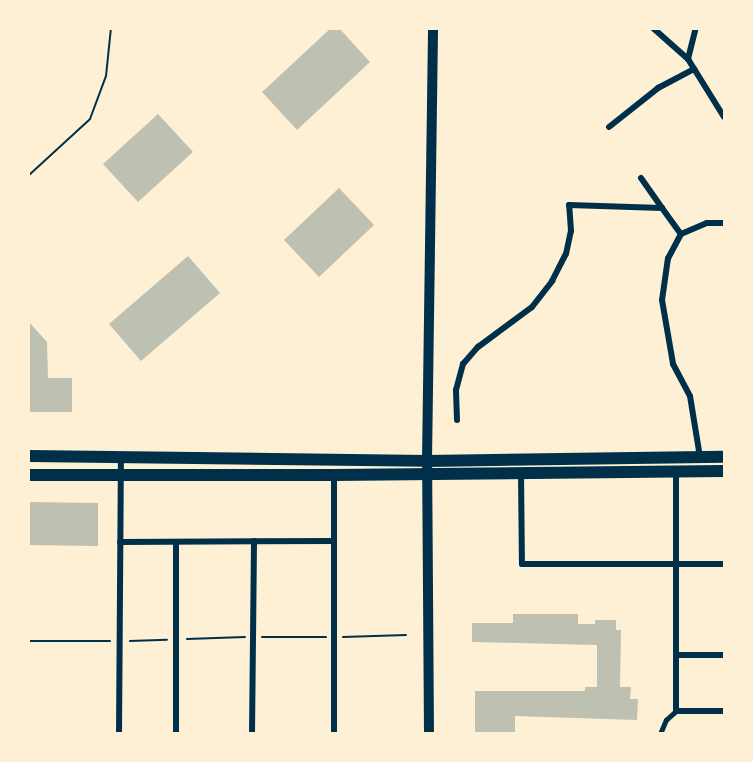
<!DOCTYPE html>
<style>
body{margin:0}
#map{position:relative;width:753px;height:762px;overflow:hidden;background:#fdf0d5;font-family:"PT Sans Narrow",sans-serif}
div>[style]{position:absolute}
.building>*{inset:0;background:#bec0b2}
.path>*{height:2px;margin:-1px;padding:0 1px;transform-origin:1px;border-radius:1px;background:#003049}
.service>*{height:4.5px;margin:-2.25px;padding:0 2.25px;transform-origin:2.25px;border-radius:2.25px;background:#003049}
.minor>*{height:6px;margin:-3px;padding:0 3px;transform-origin:3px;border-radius:3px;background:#003049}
.tertiary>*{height:10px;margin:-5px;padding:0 5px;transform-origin:5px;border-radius:5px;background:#003049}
.secondary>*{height:12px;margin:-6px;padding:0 6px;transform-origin:6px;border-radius:6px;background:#003049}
span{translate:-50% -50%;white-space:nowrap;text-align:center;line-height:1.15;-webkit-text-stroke:6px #fdf0d5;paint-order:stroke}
.frame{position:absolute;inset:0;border:30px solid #fdf0d5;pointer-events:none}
</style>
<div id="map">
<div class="building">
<i style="clip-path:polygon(331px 28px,339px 28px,370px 62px,297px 130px,262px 92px)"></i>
<i style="clip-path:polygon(158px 114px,193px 152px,138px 202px,103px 164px)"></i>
<i style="clip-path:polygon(339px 188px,374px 225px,319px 277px,284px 240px)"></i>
<i style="clip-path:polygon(188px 256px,220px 293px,141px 361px,109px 324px)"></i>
<i style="clip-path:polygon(28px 321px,47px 342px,48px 378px,72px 378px,72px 412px,28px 412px)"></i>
<i style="clip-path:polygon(28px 502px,98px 503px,98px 546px,28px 545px)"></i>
<i style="clip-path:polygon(513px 614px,578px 614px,578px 624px,595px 624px,595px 620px,616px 620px,616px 630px,621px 630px,620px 687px,631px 687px,630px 699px,638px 699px,637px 720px,515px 716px,515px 734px,475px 734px,475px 691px,585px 691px,585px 687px,597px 687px,597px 645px,472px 642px,472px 623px,513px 623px)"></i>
</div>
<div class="path">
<i style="left:28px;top:176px;width:84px;rotate:-42.6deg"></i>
<i style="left:90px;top:119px;width:46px;rotate:-69.6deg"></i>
<i style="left:106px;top:76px;width:48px;rotate:-84.1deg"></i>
<i style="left:262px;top:637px;width:64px"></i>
<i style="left:343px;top:637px;width:63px;rotate:-1.8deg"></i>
<i style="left:187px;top:639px;width:58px;rotate:-2deg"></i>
<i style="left:28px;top:641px;width:82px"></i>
<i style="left:130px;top:641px;width:37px;rotate:-2deg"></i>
</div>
<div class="service">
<i style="left:660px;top:734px;width:15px;rotate:-67deg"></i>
<i style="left:666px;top:720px;width:13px;rotate:-42deg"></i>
</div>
<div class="minor">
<i style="left:653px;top:28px;width:47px;rotate:41.5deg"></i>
<i style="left:688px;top:59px;width:68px;rotate:58.2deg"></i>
<i style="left:688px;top:59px;width:32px;rotate:-76deg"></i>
<i style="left:609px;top:127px;width:63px;rotate:-38.5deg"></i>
<i style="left:658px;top:88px;width:41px;rotate:-27.8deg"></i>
<i style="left:641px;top:178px;width:37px;rotate:55deg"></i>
<i style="left:681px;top:234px;width:27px;rotate:118deg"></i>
<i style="left:668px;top:258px;width:42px;rotate:98.1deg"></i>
<i style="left:662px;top:300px;width:65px;rotate:80.2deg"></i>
<i style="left:673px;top:364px;width:36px;rotate:62deg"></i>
<i style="left:690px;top:396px;width:62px;rotate:80.7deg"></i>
<i style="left:457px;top:420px;width:30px;rotate:-92deg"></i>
<i style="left:456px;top:390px;width:27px;rotate:-75deg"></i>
<i style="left:463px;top:364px;width:23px;rotate:-49deg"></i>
<i style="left:478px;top:347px;width:67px;rotate:-36.5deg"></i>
<i style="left:532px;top:307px;width:33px;rotate:-52deg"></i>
<i style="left:552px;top:281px;width:30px;rotate:-63deg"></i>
<i style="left:566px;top:254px;width:24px;rotate:-78deg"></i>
<i style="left:571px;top:231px;width:26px;rotate:-94deg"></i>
<i style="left:569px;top:205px;width:93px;rotate:1.8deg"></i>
<i style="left:662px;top:208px;width:32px;rotate:54deg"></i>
<i style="left:681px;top:234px;width:28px;rotate:-23deg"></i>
<i style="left:707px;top:223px;width:17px"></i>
<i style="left:676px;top:471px;width:240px;rotate:90deg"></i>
<i style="left:676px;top:711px;width:48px"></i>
<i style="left:521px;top:473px;width:91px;rotate:89.4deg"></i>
<i style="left:522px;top:564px;width:202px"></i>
<i style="left:120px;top:542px;width:214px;rotate:-0.3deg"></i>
<i style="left:176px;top:542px;width:192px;rotate:90deg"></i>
<i style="left:676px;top:655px;width:48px"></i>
<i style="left:119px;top:734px;width:276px;rotate:-89.6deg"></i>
<i style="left:252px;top:734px;width:193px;rotate:-89.4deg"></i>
<i style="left:334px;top:734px;width:259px;rotate:-90deg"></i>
</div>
<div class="tertiary">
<i style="left:429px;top:734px;width:273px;rotate:-90.4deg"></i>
<i style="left:427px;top:461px;width:433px;rotate:-89.2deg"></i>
</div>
<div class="secondary">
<i style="left:28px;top:456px;width:399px;rotate:0.7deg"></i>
<i style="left:427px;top:461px;width:297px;rotate:-0.8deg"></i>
<i style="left:28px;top:475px;width:306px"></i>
<i style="left:334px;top:475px;width:390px;rotate:-0.6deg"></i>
</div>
<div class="frame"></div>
</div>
